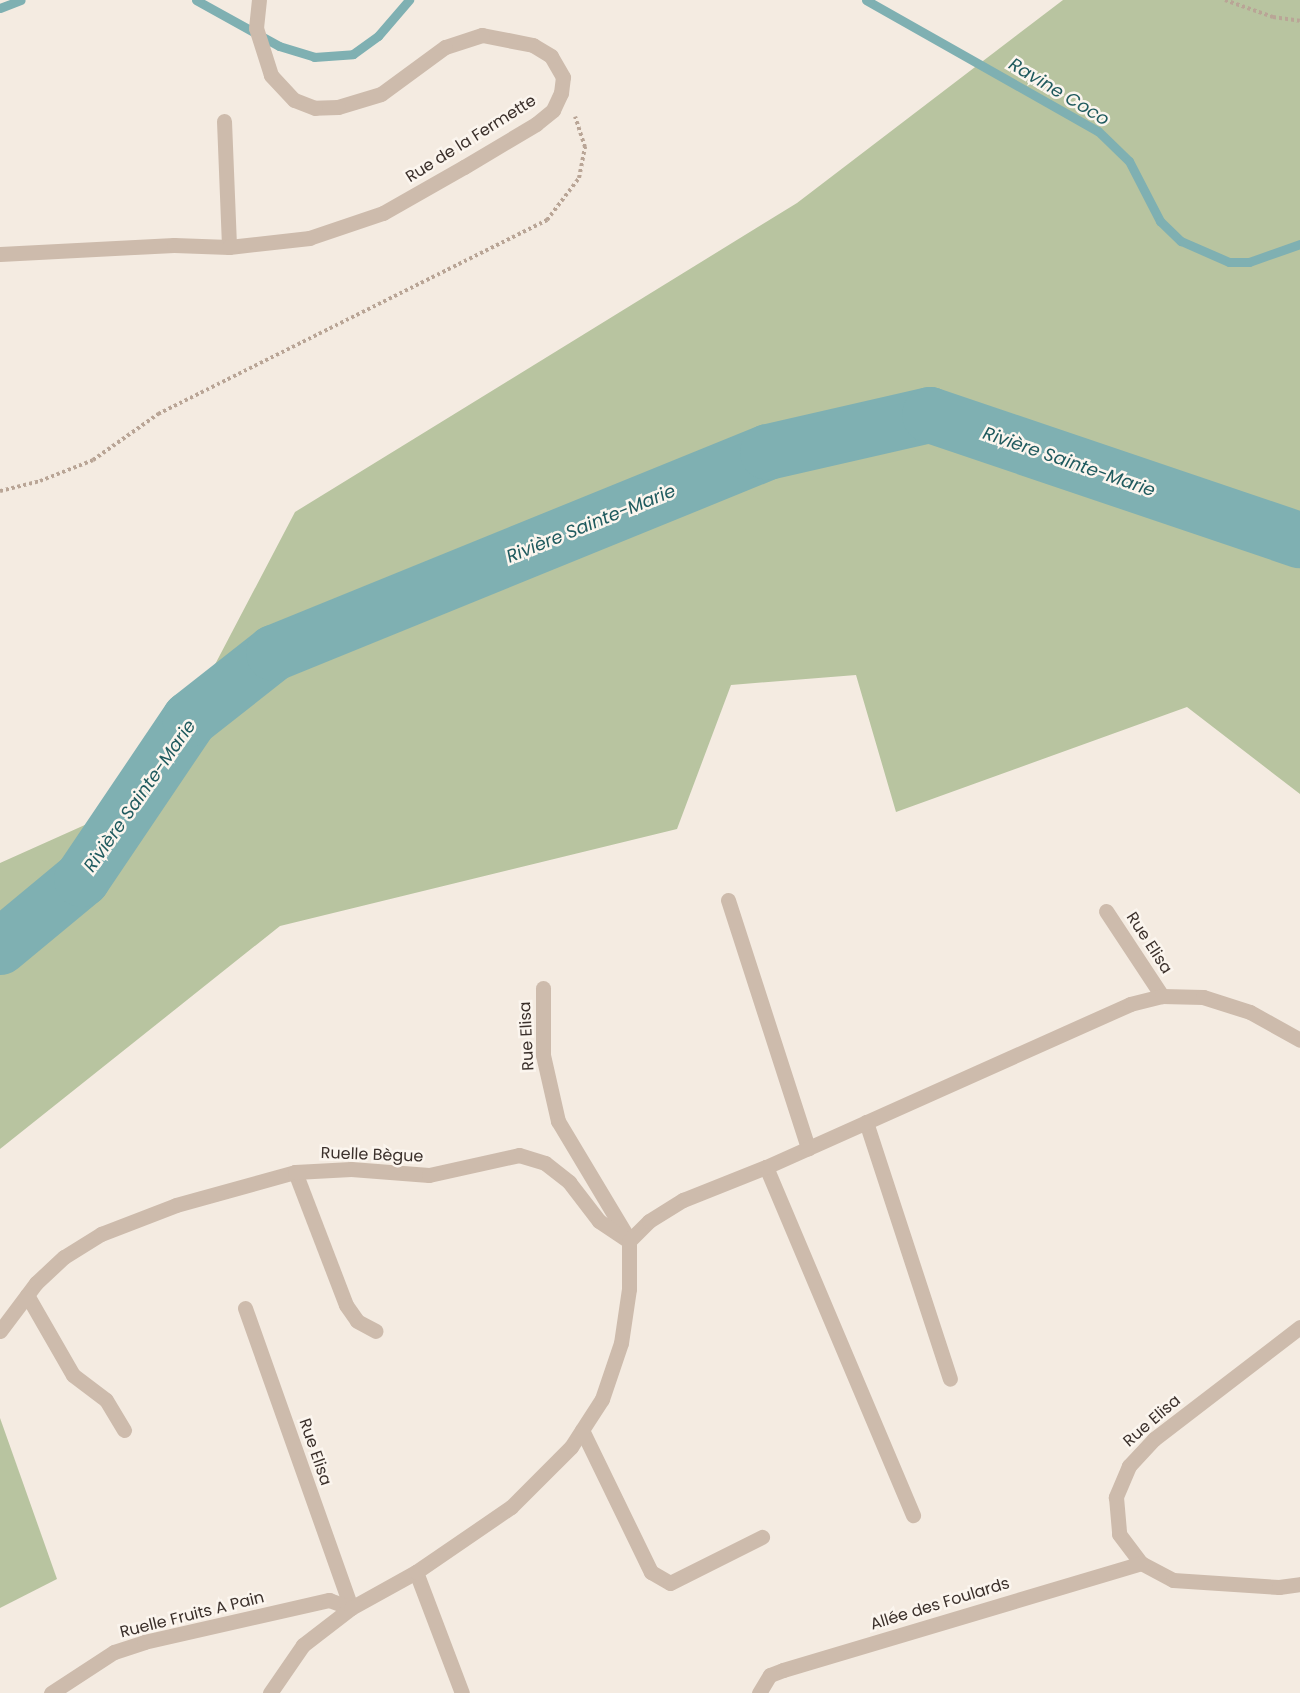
<!DOCTYPE html>
<meta charset="utf-8">
<style>
body{margin:0}
#map{position:relative;width:1300px;height:1693px;overflow:hidden;background:#f4ebe1;font-family:Poppins,sans-serif}
div>[style]{position:absolute}
.green>*{inset:0;background:#b8c4a0}
.stream>*{height:9px;margin:-4.5px;padding:0 4.5px;transform-origin:4.5px;border-radius:4.5px;background:#7fb0b2}
.river>*{height:56px;margin:-28px;padding:0 28px;transform-origin:28px;border-radius:28px;background:#7fb0b2}
.path>*{height:4px;margin-top:-2px;transform-origin:0;background:repeating-linear-gradient(90deg,#b9a596 0 3px,transparent 0 6px)}
.minor>*{height:15px;margin:-7.5px;padding:0 7.5px;transform-origin:7.5px;border-radius:7.5px;background:#cdbbac}
span{translate:-50% -50%;white-space:nowrap;text-align:center;line-height:1.15;-webkit-text-stroke:5px #fbf5ee;paint-order:stroke}
.street-label{font-size:16px;color:#3b302b}
.water-label{font-size:18px;color:#1f5a5e;font-style:italic}
</style>
<div id="map">
<div class="green">
<i style="clip-path:polygon(1063px 0,1300px 0,1300px 794px,1187px 707px,896px 812px,856px 675px,731px 685px,677px 829px,280px 926px,0 1149px,0 863px,145px 798px,295px 512px,797px 203px)"></i>
<i style="clip-path:polygon(0 1418px,57px 1579px,0 1608px)"></i>
</div>
<div class="stream">
<i style="left:196px;top:0;width:95px;rotate:29deg"></i>
<i style="left:279px;top:46px;width:37px;rotate:17deg"></i>
<i style="left:314px;top:57px;width:39px;rotate:-4deg"></i>
<i style="left:353px;top:54px;width:31px;rotate:-36deg"></i>
<i style="left:378px;top:36px;width:48px;rotate:-49.3deg"></i>
<i style="left:866px;top:0;width:266px;rotate:29.5deg"></i>
<i style="left:1098px;top:131px;width:43px;rotate:44.1deg"></i>
<i style="left:1129px;top:161px;width:68px;rotate:62.7deg"></i>
<i style="left:1160px;top:221px;width:29px;rotate:44deg"></i>
<i style="left:1181px;top:241px;width:52px;rotate:23.6deg"></i>
<i style="left:1229px;top:262px;width:20px"></i>
<i style="left:1249px;top:262px;width:54px;rotate:-19.4deg"></i>
<i style="left:0;top:8px;width:22px;rotate:-21deg"></i>
</div>
<div class="river">
<i style="left:0;top:947px;width:107px;rotate:-39.7deg"></i>
<i style="left:82px;top:879px;width:193px;rotate:-56deg"></i>
<i style="left:190px;top:719px;width:107px;rotate:-38.2deg"></i>
<i style="left:274px;top:653px;width:533px;rotate:-22.14deg"></i>
<i style="left:768px;top:452px;width:166px;rotate:-12.9deg"></i>
<i style="left:930px;top:415px;width:391px;rotate:18.7deg"></i>
</div>
<div class="path">
<i style="left:1225px;top:0;width:51px;rotate:19.5deg"></i>
<i style="left:1273px;top:17px;width:27px;rotate:8deg"></i>
<i style="left:0;top:491px;width:41px;rotate:-14deg"></i>
<i style="left:40px;top:481px;width:57px;rotate:-21.6deg"></i>
<i style="left:93px;top:460px;width:80px;rotate:-35.3deg"></i>
<i style="left:158px;top:414px;width:435px;rotate:-26.5deg"></i>
<i style="left:547px;top:220px;width:53px;rotate:-52.7deg"></i>
<i style="left:579px;top:178px;width:32px;rotate:-79deg"></i>
<i style="left:585px;top:147px;width:32px;rotate:-108deg"></i>
</div>
<div class="minor">
<i style="left:224px;top:121px;width:126px;rotate:87.7deg"></i>
<i style="left:0;top:254px;width:174px;rotate:-3deg"></i>
<i style="left:174px;top:245px;width:55px;rotate:2.1deg"></i>
<i style="left:229px;top:247px;width:81px;rotate:-6.4deg"></i>
<i style="left:309px;top:238px;width:78px;rotate:-18.7deg"></i>
<i style="left:383px;top:213px;width:93px;rotate:-29.6deg"></i>
<i style="left:464px;top:167px;width:84px;rotate:-30.8deg"></i>
<i style="left:536px;top:124px;width:22px;rotate:-39deg"></i>
<i style="left:553px;top:110px;width:19px;rotate:-65deg"></i>
<i style="left:561px;top:93px;width:16px;rotate:-83deg"></i>
<i style="left:563px;top:77px;width:24px;rotate:-120deg"></i>
<i style="left:551px;top:56px;width:21px;rotate:-149deg"></i>
<i style="left:533px;top:45px;width:52px;rotate:-168.9deg"></i>
<i style="left:482px;top:35px;width:39px;rotate:162deg"></i>
<i style="left:445px;top:47px;width:79px;rotate:143.7deg"></i>
<i style="left:381px;top:94px;width:45px;rotate:163.2deg"></i>
<i style="left:338px;top:107px;width:23px;rotate:178deg"></i>
<i style="left:315px;top:108px;width:22px;rotate:-159deg"></i>
<i style="left:294px;top:100px;width:34px;rotate:-133deg"></i>
<i style="left:271px;top:75px;width:49px;rotate:-107.7deg"></i>
<i style="left:256px;top:28px;width:28px;rotate:-84deg"></i>
<i style="left:728px;top:900px;width:261px;rotate:72.1deg"></i>
<i style="left:1106px;top:911px;width:102px;rotate:56.6deg"></i>
<i style="left:543px;top:988px;width:67px;rotate:90deg"></i>
<i style="left:543px;top:1055px;width:68px;rotate:77.2deg"></i>
<i style="left:558px;top:1121px;width:136px;rotate:59.1deg"></i>
<i style="left:866px;top:1122px;width:270px;rotate:71.9deg"></i>
<i style="left:766px;top:1167px;width:378px;rotate:67.1deg"></i>
<i style="left:295px;top:1172px;width:142px;rotate:69deg"></i>
<i style="left:346px;top:1305px;width:19px;rotate:55deg"></i>
<i style="left:357px;top:1321px;width:21px;rotate:28deg"></i>
<i style="left:27px;top:1295px;width:92px;rotate:60.1deg"></i>
<i style="left:73px;top:1375px;width:41px;rotate:37.1deg"></i>
<i style="left:106px;top:1400px;width:35px;rotate:59deg"></i>
<i style="left:245px;top:1308px;width:318px;rotate:70.5deg"></i>
<i style="left:1300px;top:1327px;width:184px;rotate:142.5deg"></i>
<i style="left:1154px;top:1439px;width:37px;rotate:133deg"></i>
<i style="left:1129px;top:1466px;width:34px;rotate:113deg"></i>
<i style="left:1116px;top:1497px;width:37px;rotate:85deg"></i>
<i style="left:1119px;top:1534px;width:36px;rotate:53deg"></i>
<i style="left:1141px;top:1563px;width:36px;rotate:28deg"></i>
<i style="left:1173px;top:1580px;width:106px;rotate:3.8deg"></i>
<i style="left:1279px;top:1587px;width:21px;rotate:-8deg"></i>
<i style="left:0;top:1331px;width:60px;rotate:-53.1deg"></i>
<i style="left:36px;top:1283px;width:38px;rotate:-43deg"></i>
<i style="left:64px;top:1257px;width:44px;rotate:-31.9deg"></i>
<i style="left:101px;top:1234px;width:80px;rotate:-21.1deg"></i>
<i style="left:176px;top:1205px;width:123px;rotate:-15.5deg"></i>
<i style="left:295px;top:1172px;width:56px;rotate:-3.1deg"></i>
<i style="left:351px;top:1169px;width:78px;rotate:4.4deg"></i>
<i style="left:429px;top:1175px;width:92px;rotate:-12.5deg"></i>
<i style="left:519px;top:1155px;width:27px;rotate:17deg"></i>
<i style="left:545px;top:1163px;width:31px;rotate:38deg"></i>
<i style="left:569px;top:1182px;width:49px;rotate:52.4deg"></i>
<i style="left:599px;top:1221px;width:36px;rotate:34deg"></i>
<i style="left:582px;top:1430px;width:158px;rotate:64.1deg"></i>
<i style="left:651px;top:1572px;width:22px;rotate:30deg"></i>
<i style="left:670px;top:1583px;width:103px;rotate:-26.6deg"></i>
<i style="left:416px;top:1572px;width:129px;rotate:69.2deg"></i>
<i style="left:51px;top:1693px;width:75px;rotate:-33.1deg"></i>
<i style="left:114px;top:1652px;width:32px;rotate:-18deg"></i>
<i style="left:144px;top:1642px;width:190px;rotate:-12.8deg"></i>
<i style="left:329px;top:1600px;width:23px;rotate:20deg"></i>
<i style="left:270px;top:1693px;width:58px;rotate:-55.5deg"></i>
<i style="left:303px;top:1645px;width:61px;rotate:-37.6deg"></i>
<i style="left:351px;top:1608px;width:74px;rotate:-29deg"></i>
<i style="left:416px;top:1572px;width:115px;rotate:-34.4deg"></i>
<i style="left:511px;top:1507px;width:85px;rotate:-45deg"></i>
<i style="left:571px;top:1447px;width:57px;rotate:-57.1deg"></i>
<i style="left:602px;top:1399px;width:59px;rotate:-71.3deg"></i>
<i style="left:621px;top:1343px;width:55px;rotate:-81.6deg"></i>
<i style="left:629px;top:1289px;width:48px;rotate:-90deg"></i>
<i style="left:629px;top:1241px;width:28px;rotate:-45deg"></i>
<i style="left:649px;top:1221px;width:40px;rotate:-32deg"></i>
<i style="left:683px;top:1200px;width:89px;rotate:-21.7deg"></i>
<i style="left:766px;top:1167px;width:399px;rotate:-24.1deg"></i>
<i style="left:1130px;top:1004px;width:33px;rotate:-14deg"></i>
<i style="left:1162px;top:996px;width:41px;rotate:1.4deg"></i>
<i style="left:1203px;top:997px;width:49px;rotate:17.7deg"></i>
<i style="left:1250px;top:1012px;width:57px;rotate:29.2deg"></i>
<i style="left:759px;top:1693px;width:21px;rotate:-59deg"></i>
<i style="left:770px;top:1675px;width:14px;rotate:-21deg"></i>
<i style="left:783px;top:1670px;width:374px;rotate:-16.6deg"></i>
</div>
<div class="street-label">
<span style="left:471px;top:139px;rotate:-32deg">Rue de la Fermette</span>
<span style="left:1149px;top:943px;rotate:57deg">Rue Elisa</span>
<span style="left:527px;top:1036px;rotate:-93deg">Rue Elisa</span>
<span style="left:372px;top:1155px;rotate:2deg">Ruelle Bègue</span>
<span style="left:1152px;top:1421px;rotate:-41deg">Rue Elisa</span>
<span style="left:315px;top:1452px;rotate:71deg">Rue Elisa</span>
<span style="left:940px;top:1604px;rotate:-17deg">Allée des Foulards</span>
<span style="left:192px;top:1615px;rotate:-14deg">Ruelle Fruits A Pain</span>
</div>
<div class="water-label">
<span style="left:1059px;top:92px;rotate:31deg">Ravine Coco</span>
<span style="left:1069px;top:462px;rotate:19deg">Rivière Sainte-Marie</span>
<span style="left:591px;top:524px;rotate:-22deg">Rivière Sainte-Marie</span>
<span style="left:140px;top:796px;rotate:-55deg">Rivière Sainte-Marie</span>
</div>
</div>
